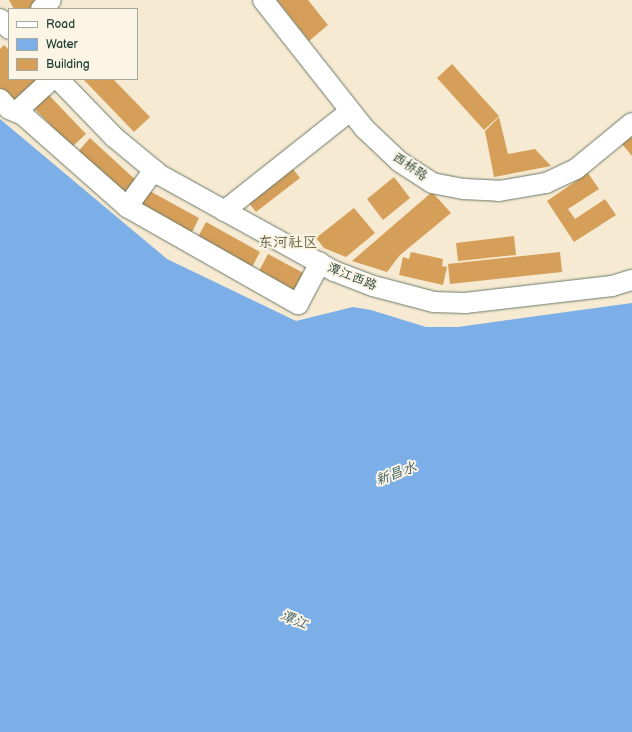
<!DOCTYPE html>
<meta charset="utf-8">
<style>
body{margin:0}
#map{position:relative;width:632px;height:732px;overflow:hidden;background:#f6ead2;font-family:"Balsamiq Sans","LXGW WenKai TC",sans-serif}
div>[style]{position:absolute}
.water>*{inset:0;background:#7cafe8}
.building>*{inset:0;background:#d59f5a}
.roads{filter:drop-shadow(0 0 1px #6a7a6b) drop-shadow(0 0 1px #6a7a6b)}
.minor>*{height:20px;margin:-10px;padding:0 10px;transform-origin:10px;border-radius:10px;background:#fff}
span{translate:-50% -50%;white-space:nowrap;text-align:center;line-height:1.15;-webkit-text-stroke:4px #fcf5e5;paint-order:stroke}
.street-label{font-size:13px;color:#1f3d34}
.water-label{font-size:14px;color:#365a61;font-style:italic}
.quarter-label{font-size:15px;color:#5f5f41}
.legend{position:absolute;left:8px;top:8px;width:130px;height:72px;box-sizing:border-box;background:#fcf5e5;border:1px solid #a4ab9e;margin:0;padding:5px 7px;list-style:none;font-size:12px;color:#1f3d34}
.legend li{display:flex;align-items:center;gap:8px;height:20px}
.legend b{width:20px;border:1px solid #a4ab9e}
</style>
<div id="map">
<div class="water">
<i style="clip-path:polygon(0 119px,167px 259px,296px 321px,353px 307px,371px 310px,426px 327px,458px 327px,632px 303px,632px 732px,0 732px)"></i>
</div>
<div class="building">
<i style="clip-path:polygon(9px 0,41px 0,33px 9px,14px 9px)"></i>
<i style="clip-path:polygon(277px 0,308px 0,328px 25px,309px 41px)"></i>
<i style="clip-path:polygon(4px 45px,9px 50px,9px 79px,36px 79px,41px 84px,14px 108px,0 93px,0 49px)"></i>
<i style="clip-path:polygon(452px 64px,499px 116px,484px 130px,437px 78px)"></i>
<i style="clip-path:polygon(83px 79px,113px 79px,150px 117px,134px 132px)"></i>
<i style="clip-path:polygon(45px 91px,86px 134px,72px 147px,31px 105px)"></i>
<i style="clip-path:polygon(499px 117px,508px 154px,535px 149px,551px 166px,494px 177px,485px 131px)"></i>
<i style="clip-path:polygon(632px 135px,632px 156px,622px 144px)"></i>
<i style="clip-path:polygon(90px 138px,139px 183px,124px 198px,76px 154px)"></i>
<i style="clip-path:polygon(289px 164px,300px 178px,256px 212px,245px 198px)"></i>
<i style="clip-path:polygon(588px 173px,599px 189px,568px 209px,575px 219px,605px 199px,616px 215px,574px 242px,547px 201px)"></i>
<i style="clip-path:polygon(394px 177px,410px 198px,383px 220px,367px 199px)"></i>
<i style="clip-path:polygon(146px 189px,199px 218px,190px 236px,136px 206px)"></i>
<i style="clip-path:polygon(432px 192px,451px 213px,400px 255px,387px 272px,352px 261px)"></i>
<i style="clip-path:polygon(354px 208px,375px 233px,346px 257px,324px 248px,316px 238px)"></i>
<i style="clip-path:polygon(206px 222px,260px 252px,251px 269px,197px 239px)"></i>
<i style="clip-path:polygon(514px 236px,516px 255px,458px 261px,456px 243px)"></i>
<i style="clip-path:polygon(411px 252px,443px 259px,442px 266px,447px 267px,443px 285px,399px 275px,403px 257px,409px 259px)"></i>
<i style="clip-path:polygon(560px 252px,562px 272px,450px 284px,448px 264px)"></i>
<i style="clip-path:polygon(268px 254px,309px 276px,298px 297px,257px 275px)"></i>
</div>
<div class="roads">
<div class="minor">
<i style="left:263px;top:0;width:164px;rotate:51.7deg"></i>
<i style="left:365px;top:129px;width:48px;rotate:43.3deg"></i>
<i style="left:400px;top:162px;width:38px;rotate:33deg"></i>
<i style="left:432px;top:183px;width:33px;rotate:11deg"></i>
<i style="left:464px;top:189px;width:35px;rotate:3deg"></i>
<i style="left:499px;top:191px;width:48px;rotate:-9.7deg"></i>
<i style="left:546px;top:183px;width:33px;rotate:-25deg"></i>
<i style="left:576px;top:169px;width:72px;rotate:-39.4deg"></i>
<i style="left:41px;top:9px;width:13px;rotate:-42deg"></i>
<i style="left:0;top:19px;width:13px;rotate:48deg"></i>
<i style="left:58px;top:79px;width:81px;rotate:46deg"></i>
<i style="left:114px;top:137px;width:60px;rotate:39.6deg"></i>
<i style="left:160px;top:175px;width:199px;rotate:28.9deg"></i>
<i style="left:334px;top:271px;width:42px;rotate:21deg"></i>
<i style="left:373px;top:286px;width:63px;rotate:14.7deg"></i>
<i style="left:434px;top:302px;width:31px;rotate:2deg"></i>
<i style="left:465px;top:303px;width:148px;rotate:-6.6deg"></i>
<i style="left:612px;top:286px;width:21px;rotate:-17deg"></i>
<i style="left:0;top:99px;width:13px;rotate:48deg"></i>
<i style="left:9px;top:109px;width:15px;rotate:23deg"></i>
<i style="left:23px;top:115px;width:139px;rotate:41.5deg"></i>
<i style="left:127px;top:207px;width:197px;rotate:29.6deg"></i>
<i style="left:298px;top:304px;width:47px;rotate:-61.8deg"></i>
<i style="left:16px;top:112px;width:49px;rotate:-42.5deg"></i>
<i style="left:127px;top:207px;width:46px;rotate:-53.9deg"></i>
<i style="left:224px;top:211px;width:161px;rotate:-38.4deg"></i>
</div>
</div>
<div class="street-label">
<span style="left:410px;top:167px;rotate:35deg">西桥路</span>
<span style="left:352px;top:277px;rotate:22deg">潭江西路</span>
</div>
<div class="water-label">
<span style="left:396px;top:474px;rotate:-20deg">新昌水</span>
<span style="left:294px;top:620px;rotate:23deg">潭江</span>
</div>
<div class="quarter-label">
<span style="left:288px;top:243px">东河社区</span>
</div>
<ul class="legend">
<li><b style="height:5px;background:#fff"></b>Road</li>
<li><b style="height:11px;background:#7cafe8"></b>Water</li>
<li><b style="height:11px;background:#d59f5a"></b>Building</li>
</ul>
</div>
